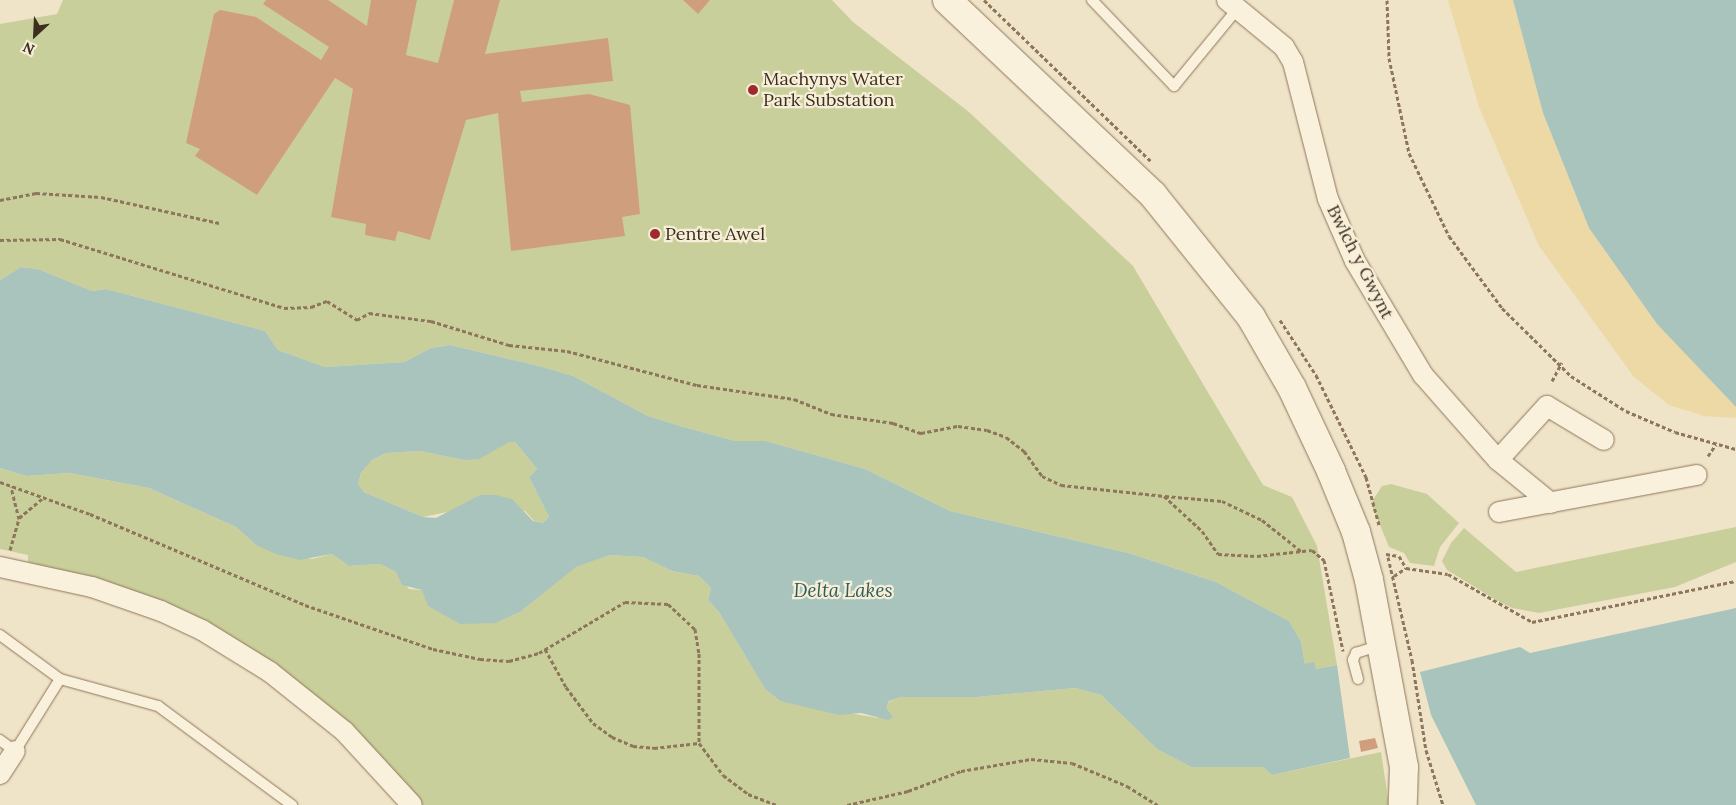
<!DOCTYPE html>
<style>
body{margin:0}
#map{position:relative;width:1736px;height:805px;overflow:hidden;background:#f0e4c8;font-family:Lora,serif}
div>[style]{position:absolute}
.green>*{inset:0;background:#c9cf9b}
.sand>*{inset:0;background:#ecd9a5}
.water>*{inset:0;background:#a9c4bc}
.building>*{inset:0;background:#cf9f7d}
.path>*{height:3px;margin-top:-1.5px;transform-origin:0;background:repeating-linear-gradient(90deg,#8d765c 0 4px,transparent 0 6.5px)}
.roads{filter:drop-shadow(0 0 1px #8d765c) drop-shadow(0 0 1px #8d765c)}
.lane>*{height:10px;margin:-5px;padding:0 5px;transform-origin:5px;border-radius:5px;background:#faf1dc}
.street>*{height:20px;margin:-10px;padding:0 10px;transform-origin:10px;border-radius:10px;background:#faf1dc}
.secondary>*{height:28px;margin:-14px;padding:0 14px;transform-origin:14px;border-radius:14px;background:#faf1dc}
.dots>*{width:14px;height:14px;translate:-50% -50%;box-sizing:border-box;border:2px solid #f7eed8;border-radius:50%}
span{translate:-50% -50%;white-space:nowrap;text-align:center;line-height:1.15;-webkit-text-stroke:4.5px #f7eed8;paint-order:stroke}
.poi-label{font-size:18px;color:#3d2e20}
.left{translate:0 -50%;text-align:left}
.street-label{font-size:18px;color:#3d2e20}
.water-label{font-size:19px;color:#2f5d5a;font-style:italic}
.north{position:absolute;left:10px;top:10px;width:50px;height:50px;-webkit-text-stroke:4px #f7eed8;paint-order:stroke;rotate:205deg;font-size:14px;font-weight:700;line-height:20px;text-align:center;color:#3d2e20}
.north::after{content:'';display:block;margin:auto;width:18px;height:22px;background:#3d2e20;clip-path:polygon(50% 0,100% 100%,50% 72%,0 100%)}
</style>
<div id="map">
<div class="green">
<i style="clip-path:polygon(63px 0,832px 0,853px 22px,969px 112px,1133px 266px,1263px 485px,1292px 497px,1317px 546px,1337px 665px,1316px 669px,1305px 664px,1301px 642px,1289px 621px,1216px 582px,1132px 554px,950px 511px,865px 469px,766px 441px,735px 441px,680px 426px,648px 416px,573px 376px,539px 366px,450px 345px,431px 348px,404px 362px,325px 367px,278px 350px,265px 331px,106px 289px,92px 291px,38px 269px,21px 267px,0 280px,0 24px,57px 14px)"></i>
<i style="clip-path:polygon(508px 442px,515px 442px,537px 469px,529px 477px,549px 517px,543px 523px,534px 521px,525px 511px,452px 511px,423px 517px,364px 492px,358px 484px,361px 473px,372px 460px,386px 453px,420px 451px,464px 460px)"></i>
<i style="clip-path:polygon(0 468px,26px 476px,69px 473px,149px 488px,236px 527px,256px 545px,312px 559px,332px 554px,349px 566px,380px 564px,396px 572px,409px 589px,422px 590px,496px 623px,520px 612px,575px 567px,610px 555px,643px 557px,672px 571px,699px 576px,711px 588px,708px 600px,719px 612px,765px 689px,780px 701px,878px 718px,890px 701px,901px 697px,977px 697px,1075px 688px,1101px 695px,1157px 749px,1191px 767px,1263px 767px,1272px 775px,1381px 752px,1389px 805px,418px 805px,349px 727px,127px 590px,28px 562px,28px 555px,0 549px)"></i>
<i style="clip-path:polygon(1391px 484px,1427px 494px,1459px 523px,1440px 547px,1434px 566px,1410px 563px,1404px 553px,1389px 547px,1371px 503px,1382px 486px)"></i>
<i style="clip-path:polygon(1736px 527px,1736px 562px,1675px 587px,1539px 613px,1512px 608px,1496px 600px,1447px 570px,1442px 561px,1451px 543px,1464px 528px,1516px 572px)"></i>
</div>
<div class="sand">
<i style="clip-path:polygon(1448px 0,1513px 0,1543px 113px,1589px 228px,1657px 324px,1736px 407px,1736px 418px,1704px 416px,1669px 405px,1634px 377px,1539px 246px,1479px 107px)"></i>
</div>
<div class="water">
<i style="clip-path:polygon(1513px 0,1736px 0,1736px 407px,1657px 324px,1589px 228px,1543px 113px)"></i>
<i style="clip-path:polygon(evenodd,21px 267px,38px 269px,92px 291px,106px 289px,265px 331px,278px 350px,325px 367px,404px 362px,431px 348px,450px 345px,539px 366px,573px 376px,648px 416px,680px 426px,735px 441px,766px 441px,865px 469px,950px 511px,1132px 554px,1216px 582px,1289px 621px,1301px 642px,1305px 664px,1314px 662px,1316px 669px,1337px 665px,1350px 758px,1272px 775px,1263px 767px,1191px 767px,1157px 749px,1101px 695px,1075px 688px,977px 697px,901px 697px,889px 701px,886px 708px,893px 717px,888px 720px,861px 713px,839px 715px,780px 701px,765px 689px,719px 612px,708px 600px,711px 588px,699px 576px,672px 571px,643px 557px,610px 555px,576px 567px,520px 612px,496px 623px,460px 624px,428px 606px,422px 590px,402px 585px,396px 572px,380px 564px,349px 566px,332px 554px,299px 560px,276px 554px,256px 545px,236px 527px,149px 488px,69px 473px,26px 476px,0 468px,0 280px,21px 267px,509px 442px,515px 442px,537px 469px,529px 477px,549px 517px,543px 523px,533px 521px,512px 499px,496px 495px,480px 495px,436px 518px,423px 517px,364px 492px,358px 484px,361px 473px,372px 460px,386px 453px,420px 451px,464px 460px,479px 459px,509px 442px)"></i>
<i style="clip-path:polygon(1736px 608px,1736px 805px,1476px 805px,1431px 715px,1420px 672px,1520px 647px,1530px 653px)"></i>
</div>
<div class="building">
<i style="clip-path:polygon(266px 0,328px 0,367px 26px,371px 0,417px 0,406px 55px,438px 63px,454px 0,500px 0,485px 54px,608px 38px,613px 81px,520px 91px,522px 102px,589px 94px,630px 105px,640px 214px,622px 217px,625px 236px,511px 251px,498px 113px,466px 120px,430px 240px,398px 231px,395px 241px,365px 235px,366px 224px,331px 217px,353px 89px,335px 78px,257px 195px,195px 156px,200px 149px,186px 143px,214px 14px,220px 10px,256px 17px,321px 60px,329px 47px,263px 4px)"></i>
<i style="clip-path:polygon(683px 0,710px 0,698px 14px)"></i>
<i style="clip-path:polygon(752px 83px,760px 89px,754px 96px,746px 91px)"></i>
<i style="clip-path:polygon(1375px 738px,1378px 748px,1361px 752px,1359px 741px)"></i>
</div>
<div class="path">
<i style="left:984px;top:0;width:233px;rotate:44deg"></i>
<i style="left:1387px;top:0;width:58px;rotate:88deg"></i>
<i style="left:1389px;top:58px;width:97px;rotate:78.1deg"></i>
<i style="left:1409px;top:153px;width:92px;rotate:64.3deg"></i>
<i style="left:1449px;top:236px;width:89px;rotate:53.6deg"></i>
<i style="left:1502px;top:308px;width:97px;rotate:44.6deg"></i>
<i style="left:1571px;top:376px;width:65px;rotate:32.5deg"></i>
<i style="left:1626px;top:411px;width:53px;rotate:23.2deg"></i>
<i style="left:1675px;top:432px;width:63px;rotate:15.6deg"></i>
<i style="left:0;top:200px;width:37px;rotate:-11deg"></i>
<i style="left:36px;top:193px;width:65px;rotate:3.5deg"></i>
<i style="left:101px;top:197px;width:121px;rotate:12.4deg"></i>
<i style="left:0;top:240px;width:60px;rotate:-1deg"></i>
<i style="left:60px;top:239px;width:234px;rotate:17.1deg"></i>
<i style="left:284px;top:308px;width:27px;rotate:-2deg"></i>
<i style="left:311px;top:307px;width:17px;rotate:-21deg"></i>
<i style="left:327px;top:301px;width:36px;rotate:32deg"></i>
<i style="left:357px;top:320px;width:14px;rotate:-30deg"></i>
<i style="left:369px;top:313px;width:63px;rotate:7.4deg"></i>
<i style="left:431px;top:321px;width:82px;rotate:17.1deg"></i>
<i style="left:509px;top:345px;width:58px;rotate:5.9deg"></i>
<i style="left:567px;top:351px;width:134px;rotate:14.7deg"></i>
<i style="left:697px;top:385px;width:98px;rotate:8.2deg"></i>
<i style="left:794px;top:399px;width:40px;rotate:22deg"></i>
<i style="left:831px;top:414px;width:63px;rotate:8.3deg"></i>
<i style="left:893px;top:423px;width:30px;rotate:20deg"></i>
<i style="left:921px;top:433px;width:38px;rotate:-11deg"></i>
<i style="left:958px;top:426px;width:29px;rotate:8deg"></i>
<i style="left:987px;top:430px;width:20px;rotate:20deg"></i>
<i style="left:1006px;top:437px;width:23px;rotate:38deg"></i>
<i style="left:1024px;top:451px;width:31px;rotate:54deg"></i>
<i style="left:1042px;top:476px;width:21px;rotate:25deg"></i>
<i style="left:1061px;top:485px;width:104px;rotate:6.1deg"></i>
<i style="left:1164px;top:496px;width:52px;rotate:42.6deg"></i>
<i style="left:1202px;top:531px;width:28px;rotate:55deg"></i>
<i style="left:1218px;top:554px;width:39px;rotate:3deg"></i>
<i style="left:1257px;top:556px;width:55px;rotate:-6.2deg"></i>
<i style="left:1312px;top:550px;width:16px;rotate:40deg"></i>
<i style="left:1324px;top:560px;width:93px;rotate:78.2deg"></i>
<i style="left:1280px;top:320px;width:66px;rotate:56.8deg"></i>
<i style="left:1316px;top:375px;width:114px;rotate:63.9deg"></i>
<i style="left:1366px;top:477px;width:50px;rotate:74.8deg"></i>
<i style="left:1552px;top:381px;width:21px;rotate:-62deg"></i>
<i style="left:1708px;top:456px;width:14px;rotate:-56deg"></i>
<i style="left:0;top:482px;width:96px;rotate:19.6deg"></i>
<i style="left:90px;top:514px;width:233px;rotate:22.9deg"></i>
<i style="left:305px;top:605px;width:135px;rotate:19deg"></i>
<i style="left:433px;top:649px;width:48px;rotate:12deg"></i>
<i style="left:480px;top:659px;width:29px;rotate:4deg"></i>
<i style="left:509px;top:661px;width:31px;rotate:-15deg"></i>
<i style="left:539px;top:653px;width:100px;rotate:-30.7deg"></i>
<i style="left:625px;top:602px;width:43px;rotate:2.7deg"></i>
<i style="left:668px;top:604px;width:37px;rotate:43deg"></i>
<i style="left:695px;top:629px;width:24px;rotate:81deg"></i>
<i style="left:699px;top:653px;width:90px;rotate:90deg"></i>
<i style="left:699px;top:743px;width:40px;rotate:53deg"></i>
<i style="left:723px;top:775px;width:31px;rotate:37deg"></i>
<i style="left:748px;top:794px;width:31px;rotate:21deg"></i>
<i style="left:1165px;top:496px;width:57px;rotate:5deg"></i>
<i style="left:1222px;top:501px;width:44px;rotate:25.4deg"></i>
<i style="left:1262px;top:520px;width:50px;rotate:38.5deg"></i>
<i style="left:19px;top:518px;width:31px;rotate:-40deg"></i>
<i style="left:10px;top:550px;width:32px;rotate:-74deg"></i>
<i style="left:19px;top:519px;width:33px;rotate:-104deg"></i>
<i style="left:1386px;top:554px;width:13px;rotate:9deg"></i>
<i style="left:1399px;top:556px;width:14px;rotate:60deg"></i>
<i style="left:1388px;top:557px;width:106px;rotate:76.9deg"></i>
<i style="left:1412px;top:660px;width:91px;rotate:81.2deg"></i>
<i style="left:1426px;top:750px;width:58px;rotate:72.8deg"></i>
<i style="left:1394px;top:576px;width:14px;rotate:-34deg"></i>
<i style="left:1406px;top:568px;width:42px;rotate:8.1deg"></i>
<i style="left:1448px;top:574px;width:97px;rotate:29.7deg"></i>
<i style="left:1532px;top:622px;width:208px;rotate:-11.4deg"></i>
<i style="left:545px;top:649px;width:43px;rotate:61.1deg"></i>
<i style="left:566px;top:687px;width:45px;rotate:53.1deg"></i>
<i style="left:593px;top:723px;width:24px;rotate:36deg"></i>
<i style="left:612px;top:737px;width:23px;rotate:23deg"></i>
<i style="left:633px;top:746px;width:21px;rotate:5deg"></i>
<i style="left:654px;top:748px;width:45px;rotate:-6.3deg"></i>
<i style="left:847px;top:805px;width:63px;rotate:-12.9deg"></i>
<i style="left:908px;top:791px;width:57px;rotate:-20.7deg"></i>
<i style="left:961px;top:771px;width:71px;rotate:-9.7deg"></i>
<i style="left:1031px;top:759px;width:41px;rotate:5.6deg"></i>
<i style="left:1072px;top:763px;width:60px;rotate:22.7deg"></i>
<i style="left:1127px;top:786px;width:36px;rotate:32deg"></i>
</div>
<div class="roads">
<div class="lane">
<i style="left:1092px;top:0;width:119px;rotate:46.4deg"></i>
<i style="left:1174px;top:86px;width:101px;rotate:-50.6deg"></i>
<i style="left:0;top:635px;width:74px;rotate:36.3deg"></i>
<i style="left:60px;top:679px;width:85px;rotate:122deg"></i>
<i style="left:15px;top:751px;width:19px;rotate:-144deg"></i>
<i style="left:60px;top:679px;width:102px;rotate:15.4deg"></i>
<i style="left:158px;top:706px;width:167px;rotate:36.5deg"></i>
<i style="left:1358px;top:679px;width:20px;rotate:-105deg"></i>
<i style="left:1353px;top:660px;width:8px;rotate:-67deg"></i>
<i style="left:1356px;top:653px;width:26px;rotate:-18deg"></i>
</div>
<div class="street">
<i style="left:1227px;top:0;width:74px;rotate:39.5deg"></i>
<i style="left:1284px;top:47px;width:17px;rotate:59deg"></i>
<i style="left:1293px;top:62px;width:141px;rotate:75.7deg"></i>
<i style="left:1328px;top:199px;width:68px;rotate:66.5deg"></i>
<i style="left:1355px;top:261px;width:133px;rotate:59.2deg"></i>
<i style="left:1423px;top:375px;width:113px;rotate:48.6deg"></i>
<i style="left:1498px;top:460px;width:68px;rotate:39.1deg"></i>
<i style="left:1498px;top:460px;width:73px;rotate:-47.8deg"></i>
<i style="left:1547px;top:406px;width:66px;rotate:30.8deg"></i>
<i style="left:1499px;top:512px;width:201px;rotate:-10.6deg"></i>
<i style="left:0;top:567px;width:94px;rotate:12.3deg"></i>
<i style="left:92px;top:587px;width:73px;rotate:19.2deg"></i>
<i style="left:161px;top:611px;width:45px;rotate:24.9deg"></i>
<i style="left:202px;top:630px;width:80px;rotate:31.7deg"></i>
<i style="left:270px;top:672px;width:95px;rotate:38.6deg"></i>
<i style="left:344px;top:731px;width:100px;rotate:47.4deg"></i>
<i style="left:0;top:774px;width:27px;rotate:-57deg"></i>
</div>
<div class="secondary">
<i style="left:947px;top:0;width:284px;rotate:43.4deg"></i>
<i style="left:1153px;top:195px;width:156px;rotate:51.2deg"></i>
<i style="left:1251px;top:317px;width:82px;rotate:60deg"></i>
<i style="left:1292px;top:388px;width:92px;rotate:64.8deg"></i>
<i style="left:1331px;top:471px;width:66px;rotate:67.7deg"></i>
<i style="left:1356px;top:532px;width:50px;rotate:74.8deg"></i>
<i style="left:1369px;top:580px;width:190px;rotate:79.4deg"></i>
<i style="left:1404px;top:767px;width:38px;rotate:92deg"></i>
</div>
</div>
<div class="dots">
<i style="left:753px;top:90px;background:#9e2a2b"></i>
<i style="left:655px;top:234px;background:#9e2a2b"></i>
</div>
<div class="poi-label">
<span class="left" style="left:763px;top:90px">Machynys Water<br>Park Substation</span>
<span class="left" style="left:665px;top:234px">Pentre Awel</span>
</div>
<div class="street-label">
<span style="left:1360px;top:262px;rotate:63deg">Bwlch y Gwynt</span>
</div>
<div class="water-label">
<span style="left:843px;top:591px">Delta Lakes</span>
</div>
<div class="north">N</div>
</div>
